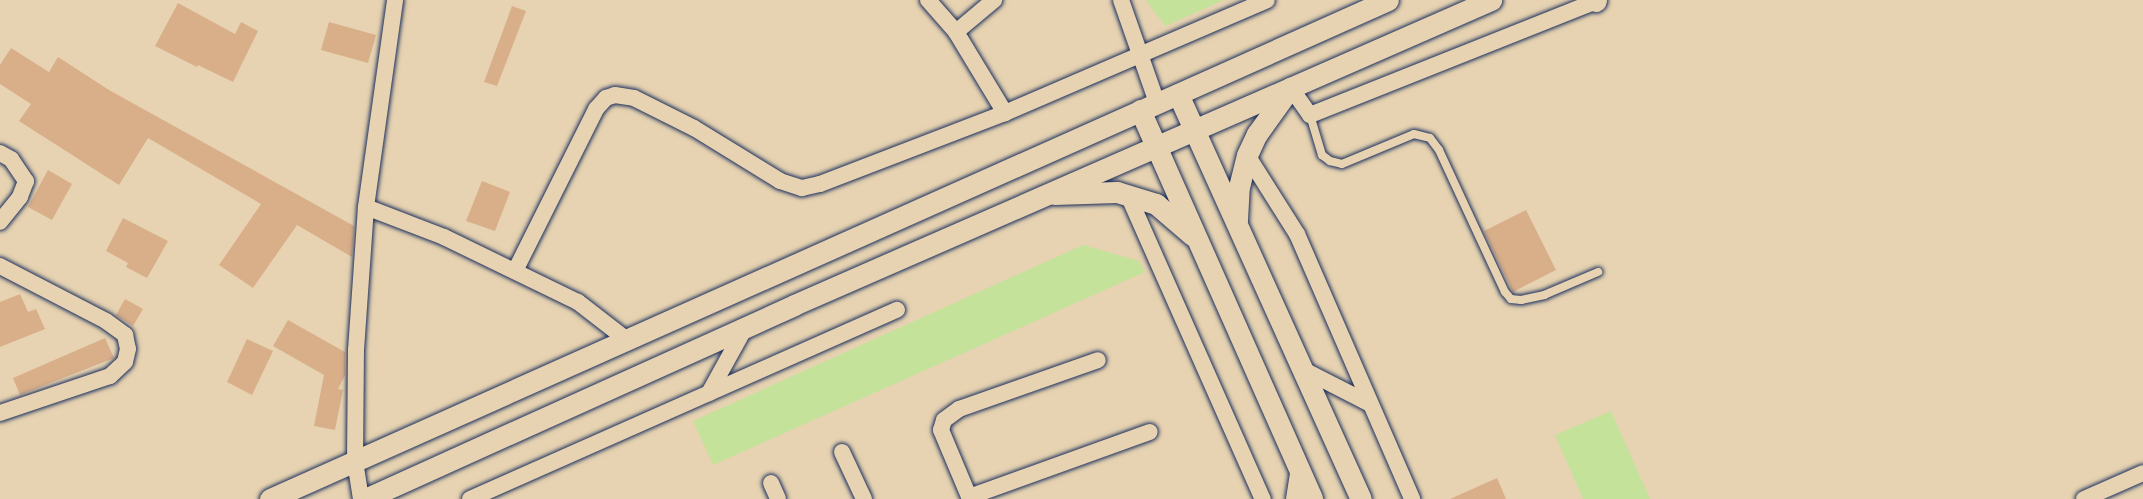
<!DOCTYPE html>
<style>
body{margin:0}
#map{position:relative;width:2143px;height:499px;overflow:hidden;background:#e7d3b1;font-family:"Comic Neue",sans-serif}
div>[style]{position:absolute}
.green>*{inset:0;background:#c4e29a}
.building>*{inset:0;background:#d9af8a}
.roads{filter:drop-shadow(0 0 2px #1b2f5e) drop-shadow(0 0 2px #1b2f5e)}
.service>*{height:8px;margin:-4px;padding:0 4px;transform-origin:4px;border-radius:4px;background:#e7d3b1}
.minor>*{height:16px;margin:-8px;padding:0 8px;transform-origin:8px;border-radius:8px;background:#e7d3b1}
.tertiary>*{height:21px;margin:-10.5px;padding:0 10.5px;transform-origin:10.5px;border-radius:10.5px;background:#e7d3b1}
span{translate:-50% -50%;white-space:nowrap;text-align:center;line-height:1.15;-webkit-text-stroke:4.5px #e7d3b1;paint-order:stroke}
</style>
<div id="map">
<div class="green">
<i style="clip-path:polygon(1146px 0,1224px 0,1165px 26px)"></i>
<i style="clip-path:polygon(1083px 245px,1139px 261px,1145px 272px,713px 465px,693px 421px)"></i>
<i style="clip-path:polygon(1611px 411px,1650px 499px,1583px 499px,1555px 435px)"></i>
</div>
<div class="building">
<i style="clip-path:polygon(178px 3px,235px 34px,241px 22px,258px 31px,233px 82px,198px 65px,197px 67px,155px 46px)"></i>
<i style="clip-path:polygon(512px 6px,526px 11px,497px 86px,484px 82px)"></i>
<i style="clip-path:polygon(329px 22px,376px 35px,368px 63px,321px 50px)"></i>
<i style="clip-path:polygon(11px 48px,49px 72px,58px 57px,109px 90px,354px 226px,352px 257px,297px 225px,253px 288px,219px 265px,261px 204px,148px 138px,119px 185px,19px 121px,31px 104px,0 84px,0 65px)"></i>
<i style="clip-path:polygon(48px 170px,72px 184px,52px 220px,28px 207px)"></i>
<i style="clip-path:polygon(482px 181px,510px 192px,495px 231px,466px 221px)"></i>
<i style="clip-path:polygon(1526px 210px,1556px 270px,1513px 292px,1484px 231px)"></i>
<i style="clip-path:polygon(123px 218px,168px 241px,147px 278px,126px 267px,128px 263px,106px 251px)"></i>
<i style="clip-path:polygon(20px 294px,28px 312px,36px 309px,45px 329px,0 347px,0 302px)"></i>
<i style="clip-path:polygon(125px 299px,143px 309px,133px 326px,116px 315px)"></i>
<i style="clip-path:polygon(288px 320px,345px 352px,345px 375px,338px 389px,343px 390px,335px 430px,314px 426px,324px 375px,273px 346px)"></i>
<i style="clip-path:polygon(105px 338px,114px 358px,20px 395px,13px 378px)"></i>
<i style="clip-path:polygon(247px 339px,273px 351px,252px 395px,227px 382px)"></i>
<i style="clip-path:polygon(1497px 478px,1506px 499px,1450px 499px)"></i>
</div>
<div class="roads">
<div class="service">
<i style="left:1310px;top:115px;width:42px;rotate:73.3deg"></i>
<i style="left:1322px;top:155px;width:10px;rotate:37deg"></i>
<i style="left:1330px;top:161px;width:12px;rotate:14deg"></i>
<i style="left:1342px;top:164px;width:78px;rotate:-22.6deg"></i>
<i style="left:1414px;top:134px;width:16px;rotate:14deg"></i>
<i style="left:1430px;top:138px;width:15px;rotate:53deg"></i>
<i style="left:1439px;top:150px;width:157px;rotate:65.1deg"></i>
<i style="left:1505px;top:292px;width:9px;rotate:49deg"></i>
<i style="left:1511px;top:299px;width:10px;rotate:6deg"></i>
<i style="left:1521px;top:300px;width:24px;rotate:-12deg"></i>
<i style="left:1544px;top:295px;width:59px;rotate:-23.1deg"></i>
</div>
<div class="minor">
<i style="left:928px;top:0;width:43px;rotate:48.8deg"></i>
<i style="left:956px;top:32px;width:95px;rotate:58.8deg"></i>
<i style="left:1121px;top:0;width:109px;rotate:70.7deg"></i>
<i style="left:956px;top:32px;width:50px;rotate:-40.1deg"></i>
<i style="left:1291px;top:88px;width:33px;rotate:55deg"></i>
<i style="left:1310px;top:115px;width:311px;rotate:-21.7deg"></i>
<i style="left:0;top:153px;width:13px;rotate:29deg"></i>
<i style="left:11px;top:159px;width:27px;rotate:56deg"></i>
<i style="left:26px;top:181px;width:17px;rotate:111deg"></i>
<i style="left:20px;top:197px;width:32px;rotate:129deg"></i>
<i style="left:1247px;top:155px;width:93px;rotate:57.7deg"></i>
<i style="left:1297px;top:234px;width:289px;rotate:66.5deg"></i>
<i style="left:1128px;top:195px;width:333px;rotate:66.1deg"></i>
<i style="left:366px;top:207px;width:84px;rotate:21deg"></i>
<i style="left:444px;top:237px;width:149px;rotate:25.9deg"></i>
<i style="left:578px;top:302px;width:62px;rotate:37.8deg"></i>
<i style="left:0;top:266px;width:119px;rotate:27.4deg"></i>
<i style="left:106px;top:321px;width:24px;rotate:36deg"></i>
<i style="left:125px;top:335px;width:14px;rotate:78deg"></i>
<i style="left:128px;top:349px;width:13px;rotate:103deg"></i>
<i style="left:125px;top:362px;width:21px;rotate:137deg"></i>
<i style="left:110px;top:376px;width:116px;rotate:161.4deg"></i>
<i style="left:515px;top:271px;width:181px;rotate:-63.4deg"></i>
<i style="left:596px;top:109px;width:15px;rotate:-48deg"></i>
<i style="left:606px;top:98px;width:9px;rotate:-18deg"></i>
<i style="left:615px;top:95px;width:19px;rotate:9deg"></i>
<i style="left:634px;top:98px;width:67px;rotate:26.6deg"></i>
<i style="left:694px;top:128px;width:101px;rotate:31.6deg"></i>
<i style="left:780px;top:181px;width:23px;rotate:18deg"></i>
<i style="left:802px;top:188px;width:18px;rotate:-13deg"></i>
<i style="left:820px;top:184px;width:198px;rotate:-21deg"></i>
<i style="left:1005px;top:113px;width:285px;rotate:-23.3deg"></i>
<i style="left:1302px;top:369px;width:76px;rotate:27.2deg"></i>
<i style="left:709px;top:393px;width:77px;rotate:-61.1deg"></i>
<i style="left:842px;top:452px;width:52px;rotate:64.9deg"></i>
<i style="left:771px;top:483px;width:17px;rotate:66deg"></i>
<i style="left:969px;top:497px;width:192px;rotate:-19.8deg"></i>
<i style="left:361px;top:499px;width:38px;rotate:-99deg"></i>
<i style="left:355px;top:461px;width:111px;rotate:-89.5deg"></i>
<i style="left:356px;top:350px;width:143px;rotate:-86deg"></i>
<i style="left:366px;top:207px;width:209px;rotate:-82deg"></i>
<i style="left:470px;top:499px;width:467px;rotate:-23.9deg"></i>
<i style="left:970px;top:499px;width:75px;rotate:-112.8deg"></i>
<i style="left:941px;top:430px;width:10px;rotate:-73deg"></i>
<i style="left:944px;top:420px;width:19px;rotate:-36deg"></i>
<i style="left:959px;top:409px;width:147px;rotate:-19.4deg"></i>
<i style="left:1294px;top:499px;width:30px;rotate:-81deg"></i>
<i style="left:2084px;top:499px;width:64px;rotate:-23.8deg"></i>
</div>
<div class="tertiary">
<i style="left:1594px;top:0;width:2px;rotate:27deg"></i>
<i style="left:1178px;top:94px;width:444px;rotate:65.7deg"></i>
<i style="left:1140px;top:110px;width:425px;rotate:66.1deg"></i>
<i style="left:1054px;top:194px;width:63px;rotate:-1.8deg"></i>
<i style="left:1117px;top:192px;width:41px;rotate:17.1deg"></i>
<i style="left:1156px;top:204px;width:48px;rotate:40.7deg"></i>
<i style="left:1237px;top:220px;width:33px;rotate:-87deg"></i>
<i style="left:1239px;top:187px;width:33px;rotate:-76deg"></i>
<i style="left:1247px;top:155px;width:23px;rotate:-65deg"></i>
<i style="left:1257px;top:134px;width:57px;rotate:-54.3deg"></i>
<i style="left:270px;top:499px;width:1224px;rotate:-24.05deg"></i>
<i style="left:365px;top:499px;width:471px;rotate:-24.3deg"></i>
<i style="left:794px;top:305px;width:761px;rotate:-23.63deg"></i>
</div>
</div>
</div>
